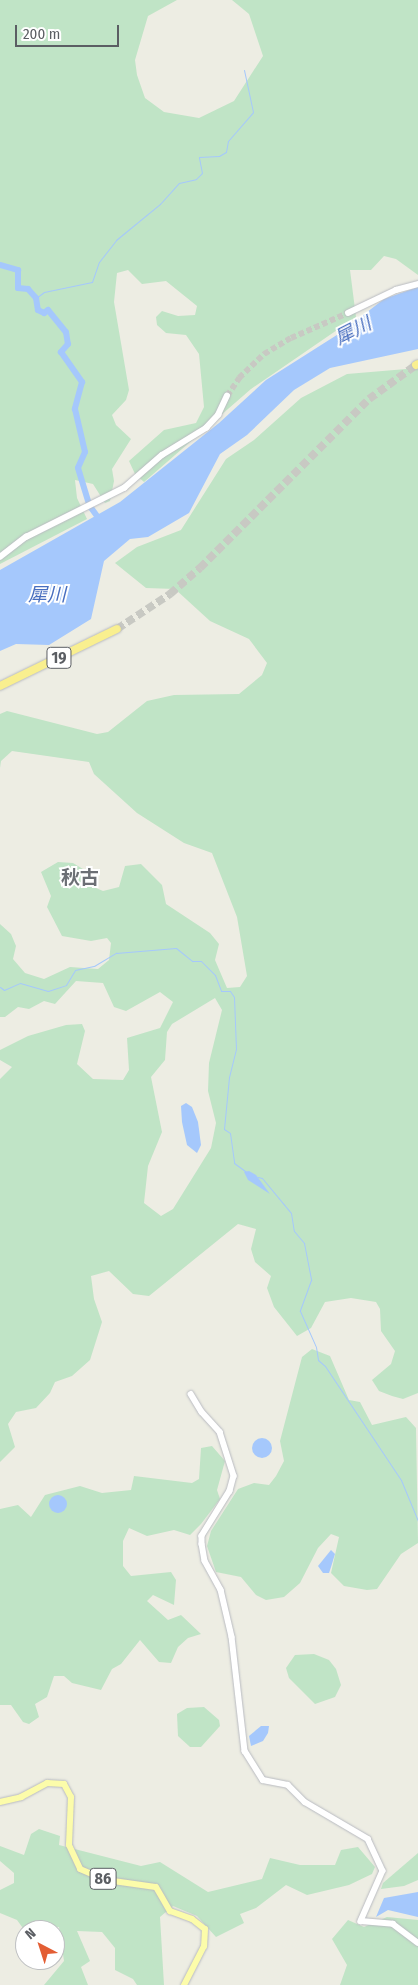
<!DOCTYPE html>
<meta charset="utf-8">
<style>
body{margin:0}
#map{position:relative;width:418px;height:1985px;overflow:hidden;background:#edede3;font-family:"Fira Sans Condensed","Noto Sans JP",sans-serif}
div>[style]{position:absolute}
.green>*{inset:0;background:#c0e4c6}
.water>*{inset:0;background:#a5c8fc}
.round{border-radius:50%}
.stream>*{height:1px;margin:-0.5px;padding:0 0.5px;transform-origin:0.5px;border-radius:0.5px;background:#a5c8fc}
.river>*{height:6px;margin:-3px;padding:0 3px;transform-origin:3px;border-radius:3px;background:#a5c8fc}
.secondary-tunnel>*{height:5.5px;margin-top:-2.75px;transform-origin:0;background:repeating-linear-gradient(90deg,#c8c9c3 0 5.5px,transparent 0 8.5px)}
.highway-tunnel>*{height:8px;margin-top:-4px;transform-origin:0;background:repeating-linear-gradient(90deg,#c8c9c3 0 8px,transparent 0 12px)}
.roads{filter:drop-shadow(0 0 1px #b9bbc1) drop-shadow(0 0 1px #b9bbc1)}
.secondary>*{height:5.5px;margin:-2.75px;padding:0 2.75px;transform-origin:2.75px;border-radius:2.75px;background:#fff}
.primary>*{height:6px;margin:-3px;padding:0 3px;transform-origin:3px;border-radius:3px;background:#fcfcaa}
.highway>*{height:8px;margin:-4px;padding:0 4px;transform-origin:4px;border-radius:4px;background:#f9ef8f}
span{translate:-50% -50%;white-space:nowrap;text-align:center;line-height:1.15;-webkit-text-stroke:4px #fff;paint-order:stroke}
.shield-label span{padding:1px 4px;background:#fff;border:1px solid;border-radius:4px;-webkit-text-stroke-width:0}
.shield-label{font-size:16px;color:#5b5e63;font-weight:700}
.water-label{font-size:19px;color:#486ebf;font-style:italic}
.neighbourhood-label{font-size:19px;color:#6c6f75;font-weight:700}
.north{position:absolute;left:15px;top:1920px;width:50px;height:50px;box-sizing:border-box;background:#fff;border:1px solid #bdbfc1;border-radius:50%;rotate:320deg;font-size:14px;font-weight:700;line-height:20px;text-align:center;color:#5b5e63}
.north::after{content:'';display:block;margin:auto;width:18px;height:22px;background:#e35e34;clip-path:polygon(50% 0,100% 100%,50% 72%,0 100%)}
.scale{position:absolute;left:15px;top:25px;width:104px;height:22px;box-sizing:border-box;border:2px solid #5b5e63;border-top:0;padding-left:6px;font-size:15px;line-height:18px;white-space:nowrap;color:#5b5e63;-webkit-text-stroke:4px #fff;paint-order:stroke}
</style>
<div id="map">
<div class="green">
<i style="clip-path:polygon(0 0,177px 0,148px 16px,135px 60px,137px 75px,145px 98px,164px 112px,199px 118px,234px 101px,263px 56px,249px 14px,232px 0,418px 0,418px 275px,396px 259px,384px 256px,371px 270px,350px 270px,356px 317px,251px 389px,144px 482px,135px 474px,129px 461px,164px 430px,196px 423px,204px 407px,199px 354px,186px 335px,166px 333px,157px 325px,156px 317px,162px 311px,178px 316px,195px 315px,197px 306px,166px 281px,142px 284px,128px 270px,117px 273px,114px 302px,129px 390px,126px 400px,112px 415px,116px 425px,131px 439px,112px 469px,114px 481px,110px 501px,105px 503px,93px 484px,75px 480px,77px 498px,87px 519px,0 564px)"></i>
<i style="clip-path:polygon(evenodd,418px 368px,418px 1393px,403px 1399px,392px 1396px,379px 1391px,372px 1380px,391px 1364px,395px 1351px,381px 1331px,380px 1309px,376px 1302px,351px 1298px,325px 1302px,311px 1328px,297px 1336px,274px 1307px,267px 1288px,271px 1276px,255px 1262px,251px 1249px,256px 1229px,238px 1224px,149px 1296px,133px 1294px,109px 1271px,91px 1276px,94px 1299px,102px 1322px,90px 1360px,72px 1376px,55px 1382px,50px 1393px,36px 1408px,16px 1412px,8px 1424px,15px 1447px,0 1462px,0 1079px,12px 1067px,0 1060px,0 1050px,28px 1036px,66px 1025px,82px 1024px,85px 1031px,77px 1064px,93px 1079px,123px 1080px,129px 1070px,127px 1038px,160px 1028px,173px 1002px,160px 992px,126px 1011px,114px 1007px,103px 983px,76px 981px,55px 1004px,44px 1001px,29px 1009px,18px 1007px,5px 1017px,0 1017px,0 924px,11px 934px,16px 946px,13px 959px,25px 973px,44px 979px,70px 967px,98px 969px,109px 960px,111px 943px,107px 938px,91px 941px,62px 936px,47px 907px,51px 896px,41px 872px,58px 862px,73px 863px,83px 869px,89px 885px,103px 891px,119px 887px,125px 866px,141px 864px,162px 885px,166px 904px,210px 933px,219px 944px,215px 960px,227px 988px,240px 987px,247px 976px,237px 917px,212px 853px,184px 843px,137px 813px,94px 774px,89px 762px,12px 751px,1px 761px,0 768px,0 714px,7px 711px,97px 734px,108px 732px,147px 701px,174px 695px,239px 694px,262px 675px,267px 663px,249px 639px,210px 621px,175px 589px,146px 588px,115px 563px,137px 547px,181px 530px,226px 459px,254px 440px,301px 398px,347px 374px,418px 368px,215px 998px,222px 1010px,209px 1063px,208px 1091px,216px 1123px,211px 1148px,173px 1209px,161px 1216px,144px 1203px,148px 1166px,162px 1132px,151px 1077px,165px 1060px,167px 1032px,172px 1024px,215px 998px)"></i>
<i style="clip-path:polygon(312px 1349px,330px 1356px,349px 1400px,360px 1402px,372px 1425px,406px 1417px,416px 1428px,418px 1543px,401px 1554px,377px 1589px,367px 1590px,344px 1586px,331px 1573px,339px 1537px,331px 1534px,318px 1548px,300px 1583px,284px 1597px,266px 1600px,256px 1595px,241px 1577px,216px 1572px,207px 1546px,211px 1531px,238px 1489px,254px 1483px,269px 1485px,276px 1476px,284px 1461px,280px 1441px,302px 1357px)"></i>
<i style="clip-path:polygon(212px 1446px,225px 1461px,217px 1490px,220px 1499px,201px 1524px,190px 1535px,174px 1530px,147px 1536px,129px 1528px,123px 1541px,123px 1566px,131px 1576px,171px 1572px,176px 1580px,174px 1605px,153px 1595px,147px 1601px,168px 1620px,181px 1615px,201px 1634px,188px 1638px,178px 1647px,171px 1663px,159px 1662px,140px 1640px,121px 1664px,112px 1669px,101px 1690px,72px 1683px,64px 1676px,54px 1676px,47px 1697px,35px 1704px,39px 1717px,29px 1724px,23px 1722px,11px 1705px,0 1705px,0 1509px,18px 1505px,31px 1517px,45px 1495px,80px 1486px,102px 1493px,131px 1490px,134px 1476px,192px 1483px,199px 1479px,201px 1448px)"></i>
<i style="clip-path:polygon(314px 1654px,329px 1660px,336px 1669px,341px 1685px,335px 1697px,315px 1704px,289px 1678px,286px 1668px,295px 1655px)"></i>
<i style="clip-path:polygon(204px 1707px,219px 1720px,220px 1726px,201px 1747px,190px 1747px,178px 1736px,177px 1714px,187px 1708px)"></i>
<i style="clip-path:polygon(39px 1829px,60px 1836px,59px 1845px,141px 1866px,160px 1862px,208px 1892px,262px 1879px,270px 1858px,300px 1865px,335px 1865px,341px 1850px,358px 1847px,375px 1867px,372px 1874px,349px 1885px,307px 1895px,286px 1885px,256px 1908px,240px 1914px,244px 1923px,216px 1937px,197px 1916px,173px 1906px,160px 1917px,164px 1985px,137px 1985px,133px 1979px,115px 1970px,115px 1948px,102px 1932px,77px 1931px,90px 1961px,81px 1967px,88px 1985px,44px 1985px,64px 1961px,59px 1927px,25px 1931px,17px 1920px,0 1913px,0 1890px,14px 1883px,14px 1873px,0 1861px,0 1846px,24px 1855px,31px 1834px)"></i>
<i style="clip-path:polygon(418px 1853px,418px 1880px,404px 1886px,381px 1889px,383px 1883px)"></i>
<i style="clip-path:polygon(387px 1917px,418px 1920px,418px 1985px,340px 1985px,347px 1965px,332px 1939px,348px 1920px,364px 1927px)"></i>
</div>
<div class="water">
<i style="clip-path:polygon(418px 287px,418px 349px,330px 368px,294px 390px,247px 435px,220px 454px,189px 513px,148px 537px,130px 539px,104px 561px,91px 619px,49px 645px,16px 644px,0 651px,0 570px,120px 502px,219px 423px,266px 380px,340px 333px,384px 299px)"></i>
<i style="clip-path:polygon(186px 1103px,192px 1107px,198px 1122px,201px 1145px,197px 1153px,187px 1145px,182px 1122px,181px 1106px)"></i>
<i style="clip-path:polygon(249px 1171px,256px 1175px,270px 1194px,248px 1180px,244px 1172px)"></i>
<i class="round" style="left:252px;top:1438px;width:20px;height:20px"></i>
<i class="round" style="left:49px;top:1495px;width:18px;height:18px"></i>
<i style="clip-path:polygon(331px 1550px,335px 1554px,331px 1567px,329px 1573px,323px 1573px,318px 1566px)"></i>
<i style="clip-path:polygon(261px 1726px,269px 1726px,268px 1733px,263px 1741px,251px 1746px,249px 1736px)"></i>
<i style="clip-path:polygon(418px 1892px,418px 1917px,388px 1910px,376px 1917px,384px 1898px)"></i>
</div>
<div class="stream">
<i style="left:36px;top:298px;width:10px;rotate:-37deg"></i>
<i style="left:44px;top:292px;width:49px;rotate:-11.8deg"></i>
<i style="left:92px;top:282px;width:21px;rotate:-71deg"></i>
<i style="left:99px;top:262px;width:28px;rotate:-52deg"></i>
<i style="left:116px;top:240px;width:57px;rotate:-39.3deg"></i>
<i style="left:160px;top:204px;width:28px;rotate:-48deg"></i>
<i style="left:179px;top:183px;width:17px;rotate:-13deg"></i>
<i style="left:196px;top:179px;width:8px;rotate:-45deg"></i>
<i style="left:202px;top:173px;width:16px;rotate:-101deg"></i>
<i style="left:199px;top:157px;width:20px;rotate:-3deg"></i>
<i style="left:219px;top:156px;width:8px;rotate:-30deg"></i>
<i style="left:226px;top:152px;width:11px;rotate:-80deg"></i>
<i style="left:228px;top:141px;width:38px;rotate:-49deg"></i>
<i style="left:253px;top:112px;width:43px;rotate:-102.1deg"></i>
<i style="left:0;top:987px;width:5px;rotate:37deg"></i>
<i style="left:4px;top:990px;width:17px;rotate:-24deg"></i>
<i style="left:20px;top:983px;width:29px;rotate:16deg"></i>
<i style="left:48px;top:991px;width:19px;rotate:-18deg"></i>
<i style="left:66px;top:985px;width:17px;rotate:-59deg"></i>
<i style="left:75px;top:970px;width:19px;rotate:-12deg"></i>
<i style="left:94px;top:966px;width:26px;rotate:-31deg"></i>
<i style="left:116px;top:953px;width:60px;rotate:-4.8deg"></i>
<i style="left:176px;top:948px;width:21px;rotate:39deg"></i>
<i style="left:192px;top:961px;width:9px"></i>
<i style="left:201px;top:961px;width:20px;rotate:45deg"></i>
<i style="left:215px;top:975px;width:17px;rotate:69deg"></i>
<i style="left:221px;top:991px;width:9px"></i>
<i style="left:230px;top:991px;width:7px;rotate:56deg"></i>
<i style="left:234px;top:997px;width:52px;rotate:87.8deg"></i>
<i style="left:236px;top:1049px;width:29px;rotate:104deg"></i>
<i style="left:229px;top:1077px;width:52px;rotate:95.5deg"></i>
<i style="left:224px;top:1129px;width:7px;rotate:34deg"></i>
<i style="left:230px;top:1133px;width:30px;rotate:82deg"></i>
<i style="left:234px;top:1163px;width:17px;rotate:36deg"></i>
<i style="left:258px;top:1177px;width:4px;rotate:14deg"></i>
<i style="left:262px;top:1178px;width:45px;rotate:50.4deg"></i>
<i style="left:291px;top:1213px;width:18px;rotate:81deg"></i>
<i style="left:294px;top:1231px;width:16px;rotate:50deg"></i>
<i style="left:304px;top:1243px;width:38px;rotate:79deg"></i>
<i style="left:311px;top:1280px;width:33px;rotate:110deg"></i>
<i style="left:300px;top:1311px;width:39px;rotate:66deg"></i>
<i style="left:316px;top:1347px;width:13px;rotate:81deg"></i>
<i style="left:318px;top:1360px;width:9px;rotate:41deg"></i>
<i style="left:325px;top:1366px;width:137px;rotate:56.3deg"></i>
<i style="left:401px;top:1480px;width:44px;rotate:67.5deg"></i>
</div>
<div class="river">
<i style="left:0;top:265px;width:19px;rotate:16deg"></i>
<i style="left:18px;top:270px;width:18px;rotate:90deg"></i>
<i style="left:18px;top:288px;width:10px;rotate:6deg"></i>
<i style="left:28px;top:289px;width:12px;rotate:48deg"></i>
<i style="left:36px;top:298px;width:12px;rotate:81deg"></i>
<i style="left:38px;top:310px;width:7px;rotate:27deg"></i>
<i style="left:44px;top:313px;width:5px;rotate:-37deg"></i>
<i style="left:48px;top:310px;width:28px;rotate:51deg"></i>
<i style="left:66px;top:332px;width:12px;rotate:81deg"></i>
<i style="left:68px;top:344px;width:11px;rotate:131deg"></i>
<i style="left:61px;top:352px;width:37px;rotate:55deg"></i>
<i style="left:82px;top:382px;width:28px;rotate:105deg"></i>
<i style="left:75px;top:409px;width:44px;rotate:76.9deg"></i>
<i style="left:85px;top:452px;width:17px;rotate:114deg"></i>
<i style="left:78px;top:468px;width:39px;rotate:73deg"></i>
<i style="left:89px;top:505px;width:17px;rotate:54deg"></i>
</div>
<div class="secondary-tunnel">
<i style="left:227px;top:396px;width:22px;rotate:-56deg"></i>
<i style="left:239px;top:378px;width:35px;rotate:-44deg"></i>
<i style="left:264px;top:354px;width:31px;rotate:-31deg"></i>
<i style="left:291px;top:338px;width:62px;rotate:-23.7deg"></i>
</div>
<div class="highway-tunnel">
<i style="left:117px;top:629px;width:64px;rotate:-33.4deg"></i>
<i style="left:170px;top:594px;width:40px;rotate:-41deg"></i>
<i style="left:200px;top:568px;width:239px;rotate:-45deg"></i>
<i style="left:369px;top:399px;width:58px;rotate:-35.9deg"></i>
</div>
<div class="roads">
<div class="secondary">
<i style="left:348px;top:313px;width:53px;rotate:-25.6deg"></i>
<i style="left:396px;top:290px;width:23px;rotate:-15deg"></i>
<i style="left:0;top:557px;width:33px;rotate:-38deg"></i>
<i style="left:26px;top:537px;width:110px;rotate:-26.6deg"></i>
<i style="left:124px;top:488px;width:50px;rotate:-41deg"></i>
<i style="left:162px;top:455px;width:52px;rotate:-31.5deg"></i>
<i style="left:206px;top:428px;width:18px;rotate:-47deg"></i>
<i style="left:218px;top:415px;width:21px;rotate:-65deg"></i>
<i style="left:191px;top:1394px;width:21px;rotate:59deg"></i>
<i style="left:202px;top:1412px;width:27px;rotate:48deg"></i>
<i style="left:220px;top:1432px;width:46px;rotate:72.3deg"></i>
<i style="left:234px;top:1476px;width:16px;rotate:105deg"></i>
<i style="left:230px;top:1491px;width:53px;rotate:121.9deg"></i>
<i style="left:202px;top:1536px;width:8px;rotate:90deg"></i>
<i style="left:202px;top:1544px;width:17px;rotate:80deg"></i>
<i style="left:205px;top:1561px;width:33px;rotate:61deg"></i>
<i style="left:221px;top:1590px;width:48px;rotate:76.8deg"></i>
<i style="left:232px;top:1637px;width:115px;rotate:83.5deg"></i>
<i style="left:245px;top:1751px;width:34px;rotate:58deg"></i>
<i style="left:263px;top:1780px;width:25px;rotate:11deg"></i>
<i style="left:288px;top:1785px;width:24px;rotate:45deg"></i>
<i style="left:305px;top:1802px;width:73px;rotate:30.4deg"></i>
<i style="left:368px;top:1839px;width:35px;rotate:65deg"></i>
<i style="left:383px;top:1871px;width:55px;rotate:113.7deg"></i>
<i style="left:361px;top:1921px;width:32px;rotate:5deg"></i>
<i style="left:393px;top:1924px;width:31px;rotate:37deg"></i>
</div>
<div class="primary">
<i style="left:0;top:1802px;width:22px;rotate:-13deg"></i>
<i style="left:21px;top:1797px;width:30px;rotate:-28deg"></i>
<i style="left:47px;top:1783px;width:17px;rotate:3deg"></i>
<i style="left:64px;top:1784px;width:15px;rotate:62deg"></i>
<i style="left:71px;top:1797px;width:48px;rotate:92.4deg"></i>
<i style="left:69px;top:1845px;width:26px;rotate:65deg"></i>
<i style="left:80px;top:1869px;width:28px;rotate:23deg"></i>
<i style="left:106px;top:1880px;width:50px;rotate:8deg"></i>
<i style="left:156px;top:1887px;width:28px;rotate:60deg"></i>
<i style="left:170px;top:1911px;width:23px;rotate:20deg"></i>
<i style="left:192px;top:1919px;width:16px;rotate:38deg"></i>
<i style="left:205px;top:1929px;width:17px;rotate:93deg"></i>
<i style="left:204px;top:1946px;width:44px;rotate:117.1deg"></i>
</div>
<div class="highway">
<i style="left:416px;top:365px;width:2px;rotate:-27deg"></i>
<i style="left:0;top:686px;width:130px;rotate:-26deg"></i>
</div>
</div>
<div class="shield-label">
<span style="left:59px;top:658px">19</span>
<span style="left:103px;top:1879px">86</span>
</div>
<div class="water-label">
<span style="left:353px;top:331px;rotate:-27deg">犀川</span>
<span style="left:47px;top:595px">犀川</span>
</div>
<div class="neighbourhood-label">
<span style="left:80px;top:878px">秋古</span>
</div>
<div class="north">N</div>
<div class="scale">200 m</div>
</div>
